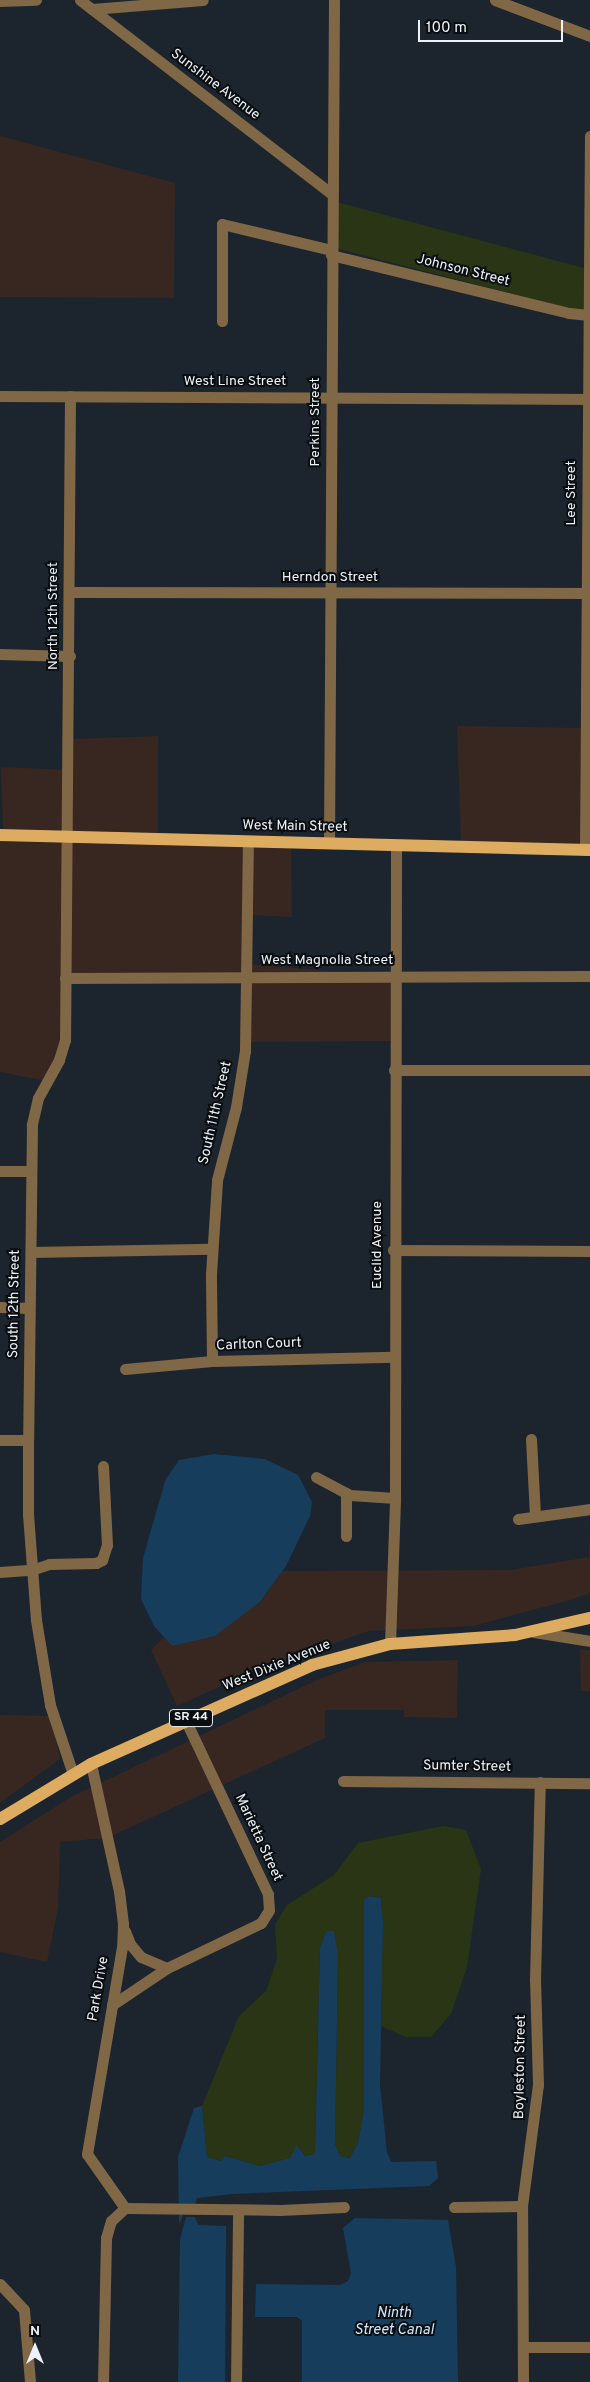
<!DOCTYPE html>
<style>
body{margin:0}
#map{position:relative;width:590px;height:2382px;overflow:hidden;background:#1c252e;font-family:Overpass,sans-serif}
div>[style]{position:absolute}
.commercial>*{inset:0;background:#382620}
.green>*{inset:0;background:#293514}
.water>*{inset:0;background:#173d5c}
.minor>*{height:11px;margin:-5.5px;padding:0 5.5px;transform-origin:5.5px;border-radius:5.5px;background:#806846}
.major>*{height:12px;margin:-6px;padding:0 6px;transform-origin:6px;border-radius:6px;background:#deac61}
span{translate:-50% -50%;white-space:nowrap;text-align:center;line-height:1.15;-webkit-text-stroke:4px #0a0e11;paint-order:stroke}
.shield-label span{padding:1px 4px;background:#0a0e11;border:1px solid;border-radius:4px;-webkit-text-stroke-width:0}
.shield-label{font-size:12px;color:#ecf2f8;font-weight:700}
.street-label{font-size:14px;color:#ecf2f8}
.water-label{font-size:15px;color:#cee6fc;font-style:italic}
.north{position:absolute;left:10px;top:2322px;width:50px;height:50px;-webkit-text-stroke:4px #0a0e11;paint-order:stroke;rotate:0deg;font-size:14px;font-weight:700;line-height:20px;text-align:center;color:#ecf2f8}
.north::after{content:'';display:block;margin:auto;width:18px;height:22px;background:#ecf2f8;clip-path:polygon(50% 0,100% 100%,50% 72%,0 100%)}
.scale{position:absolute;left:418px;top:20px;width:145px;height:22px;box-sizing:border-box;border:2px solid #ecf2f8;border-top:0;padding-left:6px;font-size:15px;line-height:18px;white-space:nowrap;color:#ecf2f8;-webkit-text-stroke:4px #0a0e11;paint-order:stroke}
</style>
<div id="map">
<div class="commercial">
<i style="clip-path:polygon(0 136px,175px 183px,174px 298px,0 297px)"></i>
<i style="clip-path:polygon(457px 726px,581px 728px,580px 844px,461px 841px)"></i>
<i style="clip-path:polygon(158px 736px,158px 833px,3px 829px,1px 767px,71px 770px,71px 739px)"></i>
<i style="clip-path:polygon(0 840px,291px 848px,292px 917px,247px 915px,248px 964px,395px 977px,396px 1041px,248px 1042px,248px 978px,65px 977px,64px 1049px,46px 1081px,0 1072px)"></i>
<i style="clip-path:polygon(590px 1519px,590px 1593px,570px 1600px,473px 1626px,369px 1631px,259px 1669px,177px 1706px,151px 1650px,164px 1637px,172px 1646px,260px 1603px,282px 1571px,510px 1570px,589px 1557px)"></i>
<i style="clip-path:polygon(580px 1650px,590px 1650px,590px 1691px,581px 1691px)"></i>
<i style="clip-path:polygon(458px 1660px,457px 1718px,404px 1717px,404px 1710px,325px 1710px,325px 1738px,107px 1838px,60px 1842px,58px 1908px,47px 1962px,0 1952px,0 1842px,71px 1797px,317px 1680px,365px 1662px)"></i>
<i style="clip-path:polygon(0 1715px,52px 1716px,60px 1759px,0 1803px)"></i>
</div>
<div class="green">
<i style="clip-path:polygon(333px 201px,584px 268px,584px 312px,331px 247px)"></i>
<i style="clip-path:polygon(443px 1826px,466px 1830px,481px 1869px,467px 1967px,451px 2014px,431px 2037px,406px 2037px,381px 2026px,383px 1923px,381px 1898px,371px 1896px,364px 2109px,358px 2144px,350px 2158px,340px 2156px,335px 2144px,338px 1956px,326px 1931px,320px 1948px,315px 2154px,305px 2156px,298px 2146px,290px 2158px,259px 2166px,225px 2156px,221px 2161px,207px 2157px,202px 2106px,239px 2016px,266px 1991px,277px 1959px,275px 1925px,287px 1905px,334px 1875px,358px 1843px)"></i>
</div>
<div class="water">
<i style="clip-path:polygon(214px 1454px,265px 1459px,298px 1475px,312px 1502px,310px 1516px,286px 1566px,260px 1602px,215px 1636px,172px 1646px,154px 1626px,141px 1599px,143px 1558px,165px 1481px,179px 1460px)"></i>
<i style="clip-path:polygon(370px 1896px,381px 1898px,383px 1923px,380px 2086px,387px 2152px,391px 2162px,436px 2161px,438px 2178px,429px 2186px,232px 2194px,197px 2198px,193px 2212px,184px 2213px,179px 2225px,178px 2157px,194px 2108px,202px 2106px,207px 2157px,221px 2161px,225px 2156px,259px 2166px,290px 2158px,297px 2145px,305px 2156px,315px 2154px,320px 1948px,326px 1931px,334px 1931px,338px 1956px,335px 2144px,340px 2156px,350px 2158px,358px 2143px,364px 2109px,364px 1900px)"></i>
<i style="clip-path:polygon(186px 2217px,195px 2217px,198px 2225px,226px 2226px,225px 2382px,178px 2382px,180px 2239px)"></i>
<i style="clip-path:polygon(355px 2218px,448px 2220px,456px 2267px,458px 2382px,302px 2382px,302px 2321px,297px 2317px,255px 2317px,256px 2284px,340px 2285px,348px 2281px,351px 2273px,343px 2228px)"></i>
</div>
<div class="minor">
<i style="left:80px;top:0;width:318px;rotate:37.6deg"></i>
<i style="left:495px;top:0;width:102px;rotate:20.8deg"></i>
<i style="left:0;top:1px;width:36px;rotate:-2deg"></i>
<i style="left:92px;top:9px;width:111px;rotate:-4.6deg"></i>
<i style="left:331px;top:255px;width:245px;rotate:13.7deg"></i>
<i style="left:569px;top:313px;width:20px;rotate:6deg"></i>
<i style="left:222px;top:321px;width:97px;rotate:-90deg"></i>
<i style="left:222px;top:224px;width:112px;rotate:13.4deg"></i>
<i style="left:0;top:396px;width:590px;rotate:0.29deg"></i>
<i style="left:70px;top:396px;width:644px;rotate:90.44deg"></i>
<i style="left:65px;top:1040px;width:21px;rotate:107deg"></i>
<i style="left:59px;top:1060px;width:43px;rotate:118.9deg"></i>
<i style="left:38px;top:1098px;width:28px;rotate:103deg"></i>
<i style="left:32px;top:1125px;width:315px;rotate:90.7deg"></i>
<i style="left:28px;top:1440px;width:74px;rotate:90deg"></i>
<i style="left:28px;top:1514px;width:106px;rotate:85.7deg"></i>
<i style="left:36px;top:1620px;width:86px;rotate:80.6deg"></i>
<i style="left:50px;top:1705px;width:73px;rotate:71.6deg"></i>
<i style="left:70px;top:592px;width:520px;rotate:0.11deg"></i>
<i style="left:0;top:654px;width:70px;rotate:1.6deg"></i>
<i style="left:329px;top:843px;width:843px;rotate:-89.66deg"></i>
<i style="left:585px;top:850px;width:714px;rotate:-89.6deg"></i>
<i style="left:65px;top:978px;width:525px;rotate:-0.22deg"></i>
<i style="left:394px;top:1070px;width:196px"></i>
<i style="left:0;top:1171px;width:30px"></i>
<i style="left:393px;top:1250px;width:197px;rotate:0.3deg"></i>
<i style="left:31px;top:1252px;width:180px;rotate:-1deg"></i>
<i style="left:0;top:1307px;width:29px;rotate:2deg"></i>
<i style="left:212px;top:1361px;width:87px;rotate:-90.7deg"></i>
<i style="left:211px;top:1274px;width:94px;rotate:-86.3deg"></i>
<i style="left:217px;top:1180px;width:75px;rotate:-75.4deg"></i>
<i style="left:236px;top:1107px;width:57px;rotate:-80.9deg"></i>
<i style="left:245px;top:1051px;width:210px;rotate:-89.2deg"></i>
<i style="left:125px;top:1369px;width:87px;rotate:-5.3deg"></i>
<i style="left:212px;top:1361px;width:182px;rotate:-1.3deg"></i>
<i style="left:531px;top:1439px;width:77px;rotate:87deg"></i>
<i style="left:0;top:1440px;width:28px"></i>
<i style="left:316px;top:1477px;width:38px;rotate:28deg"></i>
<i style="left:350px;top:1495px;width:45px;rotate:3.8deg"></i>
<i style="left:346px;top:1493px;width:43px;rotate:90deg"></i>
<i style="left:518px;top:1519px;width:73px;rotate:-7.9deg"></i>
<i style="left:0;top:1572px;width:31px;rotate:-4deg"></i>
<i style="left:31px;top:1570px;width:19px;rotate:-18deg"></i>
<i style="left:49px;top:1564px;width:47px;rotate:-1.2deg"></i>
<i style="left:96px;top:1563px;width:7px;rotate:-27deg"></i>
<i style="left:102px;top:1560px;width:16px;rotate:-72deg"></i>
<i style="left:107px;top:1545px;width:79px;rotate:-92.9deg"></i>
<i style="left:534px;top:1632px;width:57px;rotate:9.1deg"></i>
<i style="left:390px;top:1644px;width:146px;rotate:-88deg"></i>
<i style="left:395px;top:1498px;width:653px;rotate:-89.91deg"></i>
<i style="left:91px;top:1764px;width:130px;rotate:77.6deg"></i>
<i style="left:119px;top:1891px;width:33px;rotate:83deg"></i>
<i style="left:123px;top:1924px;width:23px;rotate:92deg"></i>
<i style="left:122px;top:1947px;width:210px;rotate:99.6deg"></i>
<i style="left:87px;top:2154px;width:66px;rotate:54.9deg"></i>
<i style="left:343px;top:1781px;width:247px;rotate:0.5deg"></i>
<i style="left:125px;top:1931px;width:14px;rotate:69deg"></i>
<i style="left:130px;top:1944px;width:17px;rotate:50deg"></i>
<i style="left:141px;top:1957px;width:28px;rotate:23deg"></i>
<i style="left:167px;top:1968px;width:104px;rotate:-25.6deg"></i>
<i style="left:261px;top:1923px;width:15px;rotate:-58deg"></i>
<i style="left:269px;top:1910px;width:16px;rotate:-94deg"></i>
<i style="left:268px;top:1894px;width:191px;rotate:-115.4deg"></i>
<i style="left:112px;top:2005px;width:66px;rotate:-33.9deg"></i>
<i style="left:454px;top:2207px;width:68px;rotate:-0.8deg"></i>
<i style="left:125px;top:2208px;width:155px;rotate:0.7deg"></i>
<i style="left:280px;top:2210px;width:64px;rotate:-2.7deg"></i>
<i style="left:0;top:2284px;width:35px;rotate:47deg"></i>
<i style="left:24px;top:2310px;width:72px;rotate:85.2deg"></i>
<i style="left:523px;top:2347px;width:67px"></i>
<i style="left:103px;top:2382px;width:144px;rotate:-88.8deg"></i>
<i style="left:106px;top:2238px;width:18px;rotate:-74deg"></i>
<i style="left:111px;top:2221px;width:19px;rotate:-43deg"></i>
<i style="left:236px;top:2382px;width:171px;rotate:-89.3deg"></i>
<i style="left:523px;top:2382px;width:176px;rotate:-90.3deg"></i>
<i style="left:522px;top:2206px;width:122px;rotate:-82.5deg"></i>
<i style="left:538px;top:2085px;width:105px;rotate:-91.6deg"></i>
<i style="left:535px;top:1980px;width:198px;rotate:-88.6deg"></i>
</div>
<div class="major">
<i style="left:0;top:835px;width:590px;rotate:1.46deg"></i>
<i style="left:0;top:1819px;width:106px;rotate:-31.1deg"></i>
<i style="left:91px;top:1764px;width:242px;rotate:-24.1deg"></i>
<i style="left:312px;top:1665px;width:81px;rotate:-15.1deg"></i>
<i style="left:390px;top:1644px;width:125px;rotate:-4.1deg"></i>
<i style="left:515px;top:1635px;width:77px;rotate:-12.8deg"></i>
</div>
<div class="shield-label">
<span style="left:191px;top:1718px">SR 44</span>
</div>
<div class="street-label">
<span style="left:215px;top:85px;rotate:37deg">Sunshine Avenue</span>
<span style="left:463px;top:271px;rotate:14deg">Johnson Street</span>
<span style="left:235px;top:382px">West Line Street</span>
<span style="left:316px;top:422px;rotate:-90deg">Perkins Street</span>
<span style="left:572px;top:493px;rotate:-90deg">Lee Street</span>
<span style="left:330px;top:578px">Herndon Street</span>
<span style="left:54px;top:616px;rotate:-90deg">North 12th Street</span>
<span style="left:295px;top:827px;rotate:1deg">West Main Street</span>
<span style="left:327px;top:961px">West Magnolia Street</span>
<span style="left:216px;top:1113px;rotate:-77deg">South 11th Street</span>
<span style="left:378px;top:1245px;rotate:-90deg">Euclid Avenue</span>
<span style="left:15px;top:1304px;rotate:-89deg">South 12th Street</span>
<span style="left:259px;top:1345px;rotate:-2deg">Carlton Court</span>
<span style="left:277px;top:1666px;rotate:-22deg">West Dixie Avenue</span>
<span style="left:467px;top:1767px;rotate:1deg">Sumter Street</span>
<span style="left:258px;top:1838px;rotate:65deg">Marietta Street</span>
<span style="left:99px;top:1989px;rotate:-80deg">Park Drive</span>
<span style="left:521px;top:2067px;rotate:-89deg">Boyleston Street</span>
</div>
<div class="water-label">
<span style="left:394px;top:2322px">Ninth<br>Street Canal</span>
</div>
<div class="north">N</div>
<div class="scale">100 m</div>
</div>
